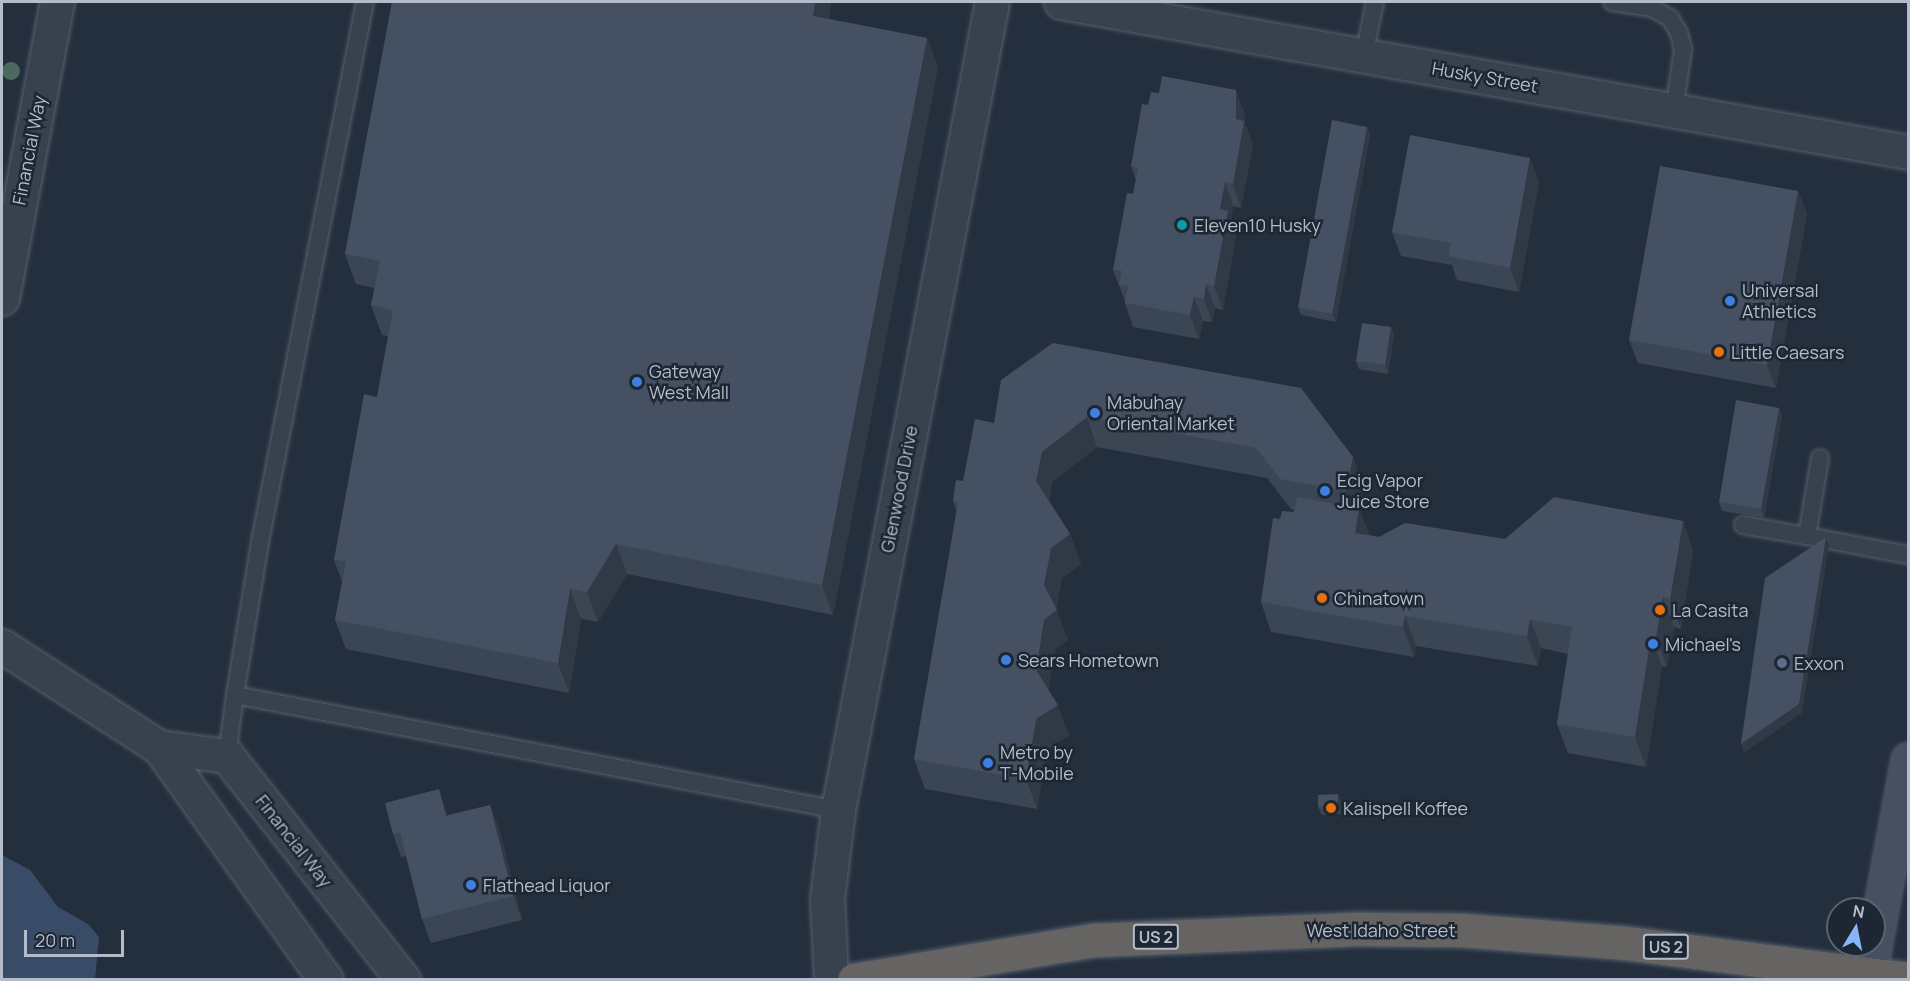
<!DOCTYPE html>
<style>
body{margin:0}
#map{position:relative;width:1910px;height:981px;overflow:hidden;background:#242f3e;font-family:Manrope,sans-serif}
div>[style]{position:absolute}
.water>*{inset:0;background:#394c67}
.roads{filter:drop-shadow(0 0 2px #565f6c) drop-shadow(0 0 2px #565f6c)}
.service>*{height:16px;margin:-8px;padding:0 8px;transform-origin:8px;border-radius:8px;background:#38414e}
.minor>*{height:33px;margin:-16.5px;padding:0 16.5px;transform-origin:16.5px;border-radius:16.5px;background:#38414e}
.secondary>*{height:33px;margin:-16.5px;padding:0 16.5px;transform-origin:16.5px;border-radius:16.5px;background:#465061}
.trunk>*{height:33px;margin:-16.5px;padding:0 16.5px;transform-origin:16.5px;border-radius:16.5px;background:#656462}
.trees>*{width:18px;height:18px;margin:-9px;border-radius:50%;background:#4b6a5d}
.wall>*{inset:0;background:#3b4654}
.shaded-wall>*{inset:0;background:#303945}
.building>*{inset:0;background:#455162}
.dots>*{width:16px;height:16px;translate:-50% -50%;box-sizing:border-box;border:3px solid #1d2633;border-radius:50%}
span{translate:-50% -50%;white-space:nowrap;text-align:center;line-height:1.15;-webkit-text-stroke:5px #1d2633;paint-order:stroke}
.shield-label span{padding:2px 4px;background:#1d2633;border:2px solid;border-radius:4px;-webkit-text-stroke-width:0}
.shield-label{font-size:16px;color:#b4bcc9;font-weight:700}
.street-label{font-size:18px;color:#b4bcc9}
.poi-label{font-size:18px;color:#b4bcc9}
.left{translate:0 -50%;text-align:left}
.frame{position:absolute;inset:0;border:3px solid #b4bcc9;pointer-events:none}
.north{position:absolute;left:1826px;top:897px;width:60px;height:60px;box-sizing:border-box;background:#1d2633;border:2px solid #59626f;border-radius:50%;rotate:10deg;font-size:16px;font-weight:700;line-height:24px;text-align:center;color:#b4bcc9}
.north::after{content:'';display:block;margin:auto;width:21px;height:27px;background:#8ab4f8;clip-path:polygon(50% 0,100% 100%,50% 72%,0 100%)}
.scale{position:absolute;left:24px;top:930px;width:100px;height:27px;box-sizing:border-box;border:3px solid #b4bcc9;border-top:0;padding-left:8px;font-size:18px;line-height:21px;white-space:nowrap;color:#b4bcc9;-webkit-text-stroke:4px #1d2633;paint-order:stroke}
</style>
<div id="map">
<div class="water">
<i style="clip-path:polygon(2px 855px,30px 870px,58px 907px,88px 924px,99px 937px,95px 979px,2px 979px)"></i>
</div>
<div class="roads">
<div class="service">
<i style="left:1612px;top:2px;width:40px;rotate:8.5deg"></i>
<i style="left:1652px;top:8px;width:21px;rotate:29deg"></i>
<i style="left:1670px;top:18px;width:17px;rotate:59deg"></i>
<i style="left:1679px;top:33px;width:16px;rotate:76deg"></i>
<i style="left:1683px;top:49px;width:63px;rotate:98.3deg"></i>
<i style="left:1364px;top:55px;width:54px;rotate:-78.3deg"></i>
<i style="left:1743px;top:525px;width:65px;rotate:9.8deg"></i>
<i style="left:1807px;top:536px;width:79px;rotate:-80.5deg"></i>
<i style="left:1807px;top:536px;width:103px;rotate:10.7deg"></i>
<i style="left:235px;top:695px;width:155px;rotate:-80.7deg"></i>
<i style="left:260px;top:542px;width:550px;rotate:-79deg"></i>
<i style="left:227px;top:756px;width:62px;rotate:-82.5deg"></i>
<i style="left:235px;top:695px;width:614px;rotate:10.8deg"></i>
</div>
<div class="minor">
<i style="left:1061px;top:2px;width:860px;rotate:10.04deg"></i>
<i style="left:2px;top:298px;width:301px;rotate:-79.5deg"></i>
<i style="left:2px;top:646px;width:187px;rotate:32.8deg"></i>
<i style="left:159px;top:747px;width:69px;rotate:7.5deg"></i>
<i style="left:227px;top:756px;width:285px;rotate:51.8deg"></i>
<i style="left:159px;top:747px;width:287px;rotate:54.4deg"></i>
<i style="left:831px;top:980px;width:81px;rotate:-92.8deg"></i>
<i style="left:827px;top:899px;width:90px;rotate:-83deg"></i>
<i style="left:838px;top:810px;width:823px;rotate:-79.21deg"></i>
</div>
<div class="secondary">
<i style="left:1869px;top:973px;width:217px;rotate:-79.6deg"></i>
</div>
<div class="trunk">
<i style="left:854px;top:980px;width:243px;rotate:-9.5deg"></i>
<i style="left:1094px;top:940px;width:267px;rotate:-2.4deg"></i>
<i style="left:1361px;top:929px;width:101px;rotate:0.6deg"></i>
<i style="left:1462px;top:930px;width:165px;rotate:4.5deg"></i>
<i style="left:1626px;top:943px;width:284px;rotate:7.3deg"></i>
</div>
</div>
<div class="trees">
<i style="left:11px;top:71px"></i>
</div>
<div class="wall">
<i style="clip-path:polygon(392px 2px,831px 2px,831px 3px,829px 19px,927px 38px,938px 67px,833px 615px,627px 574px,598px 622px,581px 619px,569px 693px,346px 649px,335px 620px,342px 582px,334px 560px,377px 397px,388px 336px,382px 335px,371px 305px,375px 288px,356px 284px,345px 254px)"></i>
<i style="clip-path:polygon(1159px 93px,1245px 114px,1245px 123px,1253px 145px,1241px 208px,1233px 206px,1231px 219px,1236px 235px,1223px 310px,1215px 308px,1212px 322px,1203px 321px,1199px 339px,1133px 327px,1125px 303px,1125px 301px,1113px 270px,1133px 194px,1136px 180px,1131px 166px,1148px 105px)"></i>
<i style="clip-path:polygon(1367px 127px,1370px 135px,1336px 322px,1301px 315px,1298px 307px)"></i>
<i style="clip-path:polygon(1539px 182px,1519px 292px,1457px 280px,1452px 265px,1401px 256px,1392px 232px)"></i>
<i style="clip-path:polygon(1798px 191px,1807px 214px,1776px 388px,1638px 363px,1629px 340px)"></i>
<i style="clip-path:polygon(1391px 327px,1394px 335px,1388px 374px,1359px 369px,1356px 361px)"></i>
<i style="clip-path:polygon(1053px 343px,1364px 487px,1359px 508px,1369px 535px,1379px 537px,1505px 539px,1683px 521px,1693px 551px,1681px 629px,1674px 627px,1667px 667px,1662px 666px,1646px 767px,1568px 753px,1557px 724px,1568px 654px,1541px 648px,1538px 666px,1416px 646px,1414px 657px,1271px 632px,1261px 602px,1280px 519px,1294px 512px,1294px 510px,1291px 509px,1267px 478px,1097px 447px,1052px 482px,1049px 501px,1070px 534px,1081px 564px,1062px 578px,1056px 609px,1068px 640px,1055px 650px,1048px 690px,1069px 735px,1047px 749px,1037px 809px,925px 789px,914px 759px,957px 512px,953px 501px,994px 423px)"></i>
<i style="clip-path:polygon(1779px 408px,1782px 416px,1764px 518px,1722px 511px,1719px 502px)"></i>
<i style="clip-path:polygon(1338px 794px,1341px 802px,1341px 814px,1322px 815px,1318px 807px)"></i>
<i style="clip-path:polygon(490px 805px,499px 828px,522px 920px,431px 943px,422px 919px,406px 856px,401px 857px,393px 834px,448px 815px)"></i>
</div>
<div class="shaded-wall">
<i style="clip-path:polygon(815px 2px,831px 2px,831px 3px,824px 46px,813px 16px)"></i>
<i style="clip-path:polygon(927px 38px,938px 67px,833px 615px,822px 585px)"></i>
<i style="clip-path:polygon(1236px 90px,1245px 114px,1245px 123px,1253px 145px,1241px 208px,1233px 184px)"></i>
<i style="clip-path:polygon(1367px 127px,1370px 135px,1336px 322px,1332px 314px)"></i>
<i style="clip-path:polygon(1530px 158px,1539px 182px,1519px 292px,1510px 268px)"></i>
<i style="clip-path:polygon(1225px 182px,1233px 206px,1231px 219px,1236px 235px,1223px 310px,1214px 286px,1220px 209px)"></i>
<i style="clip-path:polygon(1798px 191px,1807px 214px,1776px 388px,1767px 365px)"></i>
<i style="clip-path:polygon(1206px 284px,1215px 308px,1212px 322px,1204px 299px)"></i>
<i style="clip-path:polygon(1194px 297px,1203px 321px,1199px 339px,1190px 315px)"></i>
<i style="clip-path:polygon(1391px 327px,1394px 335px,1388px 374px,1385px 365px)"></i>
<i style="clip-path:polygon(1779px 408px,1782px 416px,1764px 518px,1761px 509px)"></i>
<i style="clip-path:polygon(1087px 417px,1097px 447px,1052px 482px,1046px 511px,1036px 481px,1042px 452px)"></i>
<i style="clip-path:polygon(1353px 457px,1364px 487px,1359px 508px,1370px 538px,1355px 533px,1357px 521px,1346px 491px)"></i>
<i style="clip-path:polygon(1683px 521px,1693px 551px,1681px 629px,1670px 599px)"></i>
<i style="clip-path:polygon(1070px 534px,1081px 564px,1062px 578px,1056px 610px,1057px 610px,1068px 640px,1055px 650px,1047px 700px,1036px 670px,1044px 620px,1044px 585px,1051px 548px)"></i>
<i style="clip-path:polygon(1826px 537px,1829px 546px,1802px 713px,1744px 753px,1741px 744px)"></i>
<i style="clip-path:polygon(616px 544px,627px 574px,598px 622px,587px 592px)"></i>
<i style="clip-path:polygon(570px 589px,581px 619px,569px 693px,558px 663px)"></i>
<i style="clip-path:polygon(1663px 597px,1674px 627px,1667px 667px,1656px 637px)"></i>
<i style="clip-path:polygon(1405px 616px,1416px 646px,1414px 657px,1403px 627px)"></i>
<i style="clip-path:polygon(1530px 619px,1541px 648px,1538px 666px,1527px 636px)"></i>
<i style="clip-path:polygon(1651px 637px,1662px 666px,1646px 767px,1635px 737px)"></i>
<i style="clip-path:polygon(1058px 705px,1069px 735px,1047px 749px,1037px 809px,1026px 779px,1036px 719px)"></i>
<i style="clip-path:polygon(439px 789px,447px 813px,454px 839px,446px 816px)"></i>
<i style="clip-path:polygon(1338px 794px,1341px 802px,1341px 814px,1338px 806px)"></i>
<i style="clip-path:polygon(490px 805px,499px 828px,522px 920px,513px 896px)"></i>
</div>
<div class="building">
<i style="clip-path:polygon(392px 2px,815px 2px,813px 16px,927px 38px,822px 585px,616px 544px,587px 592px,570px 589px,558px 663px,335px 620px,346px 561px,334px 560px,364px 394px,377px 397px,393px 310px,371px 305px,380px 261px,345px 254px)"></i>
<i style="clip-path:polygon(1162px 76px,1236px 90px,1236px 119px,1244px 121px,1233px 184px,1225px 182px,1220px 209px,1228px 211px,1214px 286px,1206px 284px,1204px 299px,1194px 297px,1190px 315px,1125px 303px,1128px 286px,1119px 285px,1122px 271px,1113px 270px,1127px 193px,1133px 194px,1138px 168px,1131px 166px,1142px 104px,1148px 105px,1151px 92px,1159px 93px)"></i>
<i style="clip-path:polygon(1332px 120px,1367px 127px,1332px 314px,1298px 307px)"></i>
<i style="clip-path:polygon(1410px 135px,1530px 158px,1510px 268px,1449px 256px,1451px 243px,1392px 232px)"></i>
<i style="clip-path:polygon(1660px 166px,1798px 191px,1767px 365px,1629px 340px)"></i>
<i style="clip-path:polygon(1362px 323px,1391px 327px,1385px 365px,1356px 361px)"></i>
<i style="clip-path:polygon(1053px 343px,1301px 388px,1353px 457px,1346px 491px,1280px 479px,1256px 448px,1087px 417px,1042px 452px,1036px 481px,1070px 534px,1051px 548px,1044px 585px,1057px 610px,1044px 620px,1036px 670px,1058px 705px,1036px 719px,1026px 779px,914px 759px,958px 502px,953px 501px,956px 480px,963px 481px,975px 419px,994px 423px,1001px 380px)"></i>
<i style="clip-path:polygon(1736px 400px,1779px 408px,1761px 509px,1719px 502px)"></i>
<i style="clip-path:polygon(1297px 497px,1359px 508px,1355px 533px,1379px 537px,1405px 523px,1505px 539px,1554px 497px,1683px 521px,1670px 599px,1663px 597px,1656px 637px,1651px 637px,1635px 737px,1557px 724px,1572px 627px,1530px 619px,1527px 636px,1405px 616px,1403px 627px,1261px 602px,1273px 518px,1280px 519px,1282px 511px,1294px 512px)"></i>
<i style="clip-path:polygon(1826px 537px,1799px 704px,1741px 744px,1765px 578px)"></i>
<i style="clip-path:polygon(439px 789px,446px 816px,490px 805px,513px 896px,422px 919px,400px 832px,393px 834px,385px 803px)"></i>
<i style="clip-path:polygon(1338px 794px,1338px 806px,1318px 807px,1318px 795px)"></i>
</div>
<div class="dots">
<i style="left:1182px;top:225px;background:#0f9aa8"></i>
<i style="left:1730px;top:301px;background:#3f7fe0"></i>
<i style="left:1719px;top:352px;background:#e8710a"></i>
<i style="left:637px;top:382px;background:#3f7fe0"></i>
<i style="left:1095px;top:413px;background:#3f7fe0"></i>
<i style="left:1325px;top:491px;background:#3f7fe0"></i>
<i style="left:1322px;top:598px;background:#e8710a"></i>
<i style="left:1660px;top:610px;background:#e8710a"></i>
<i style="left:1653px;top:644px;background:#3f7fe0"></i>
<i style="left:1006px;top:660px;background:#3f7fe0"></i>
<i style="left:1782px;top:663px;background:#5c6f8a"></i>
<i style="left:988px;top:763px;background:#3f7fe0"></i>
<i style="left:1331px;top:808px;background:#e8710a"></i>
<i style="left:471px;top:885px;background:#3f7fe0"></i>
</div>
<div class="shield-label">
<span style="left:1156px;top:937px">US 2</span>
<span style="left:1666px;top:947px">US 2</span>
</div>
<div class="street-label">
<span style="left:1485px;top:77px;rotate:10deg">Husky Street</span>
<span style="left:29px;top:150px;rotate:-79deg">Financial Way</span>
<span style="left:899px;top:489px;rotate:-79deg">Glenwood Drive</span>
<span style="left:294px;top:841px;rotate:52deg">Financial Way</span>
<span style="left:1381px;top:930px">West Idaho Street</span>
</div>
<div class="poi-label">
<span class="left" style="left:1194px;top:225px">Eleven10 Husky</span>
<span class="left" style="left:1742px;top:301px">Universal<br>Athletics</span>
<span class="left" style="left:1731px;top:352px">Little Caesars</span>
<span class="left" style="left:649px;top:382px">Gateway<br>West Mall</span>
<span class="left" style="left:1107px;top:413px">Mabuhay<br>Oriental Market</span>
<span class="left" style="left:1337px;top:491px">Ecig Vapor<br>Juice Store</span>
<span class="left" style="left:1334px;top:598px">Chinatown</span>
<span class="left" style="left:1672px;top:610px">La Casita</span>
<span class="left" style="left:1665px;top:644px">Michael's</span>
<span class="left" style="left:1018px;top:660px">Sears Hometown</span>
<span class="left" style="left:1794px;top:663px">Exxon</span>
<span class="left" style="left:1000px;top:763px">Metro by<br>T-Mobile</span>
<span class="left" style="left:1343px;top:808px">Kalispell Koffee</span>
<span class="left" style="left:483px;top:885px">Flathead Liquor</span>
</div>
<div class="frame"></div>
<div class="north">N</div>
<div class="scale">20 m</div>
</div>
